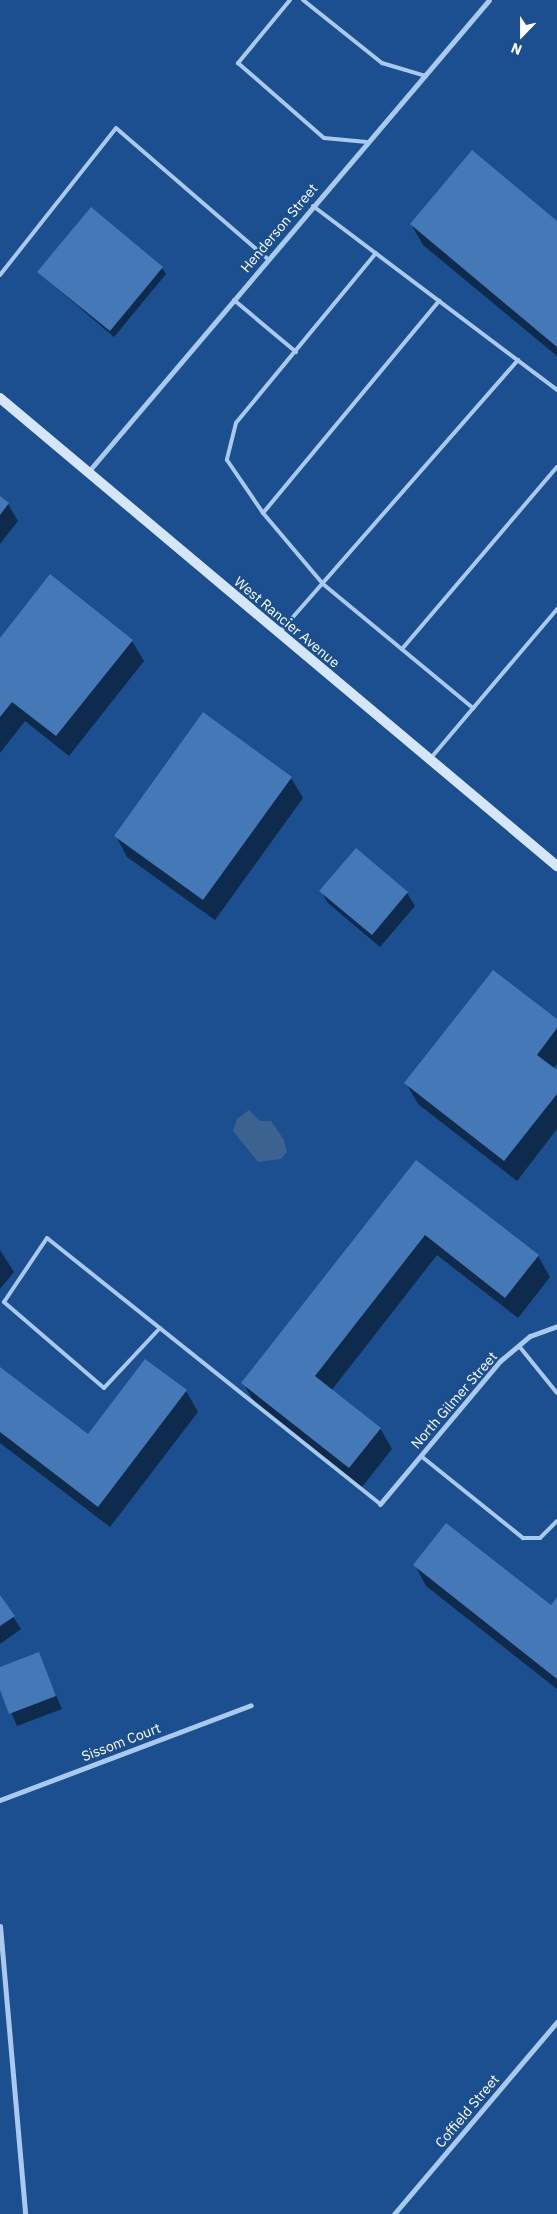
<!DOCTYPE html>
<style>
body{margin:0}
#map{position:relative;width:557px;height:2214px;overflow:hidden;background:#1b4f8f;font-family:"IBM Plex Sans",sans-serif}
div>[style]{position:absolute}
.water>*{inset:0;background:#3c6290}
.shadow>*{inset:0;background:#0007}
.building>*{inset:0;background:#4478b7}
.service>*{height:4px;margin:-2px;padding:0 2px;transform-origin:2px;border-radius:2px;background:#a9c9ee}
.minor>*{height:5px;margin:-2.5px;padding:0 2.5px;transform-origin:2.5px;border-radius:2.5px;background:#a9c9ee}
.secondary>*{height:10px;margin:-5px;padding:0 5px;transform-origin:5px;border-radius:5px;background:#d6e6fa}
span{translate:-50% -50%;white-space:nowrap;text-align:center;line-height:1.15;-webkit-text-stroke:4.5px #1b4f8f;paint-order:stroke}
.street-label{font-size:14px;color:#fff}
.north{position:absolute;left:497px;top:10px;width:50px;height:50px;-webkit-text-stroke:4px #1b4f8f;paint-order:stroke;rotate:202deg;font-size:14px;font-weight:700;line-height:20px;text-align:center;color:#fff}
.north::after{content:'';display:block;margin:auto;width:18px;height:22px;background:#fff;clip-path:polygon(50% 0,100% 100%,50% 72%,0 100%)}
</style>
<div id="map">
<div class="water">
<i style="clip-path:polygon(249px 1110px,260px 1121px,271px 1121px,284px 1140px,287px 1152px,281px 1159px,258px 1162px,233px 1131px,237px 1119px)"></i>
</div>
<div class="shadow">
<i style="clip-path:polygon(557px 222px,557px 356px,423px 245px,411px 224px)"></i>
<i style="clip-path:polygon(162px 268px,166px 274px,114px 337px,38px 272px)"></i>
<i style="clip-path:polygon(0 497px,8px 504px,18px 521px,0 544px)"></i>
<i style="clip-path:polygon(0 640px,132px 641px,144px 661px,69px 756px,25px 721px,0 753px)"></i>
<i style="clip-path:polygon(203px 714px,291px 778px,303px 798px,215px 920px,127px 857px,116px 836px)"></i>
<i style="clip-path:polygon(356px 850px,407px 893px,415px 906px,380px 947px,328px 903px,321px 891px)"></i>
<i style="clip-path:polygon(557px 1021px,557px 1064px,553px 1069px,557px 1072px,557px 1129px,517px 1181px,418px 1104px,406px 1083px)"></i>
<i style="clip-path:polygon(417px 1161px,538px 1256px,550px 1277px,518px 1318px,437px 1255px,331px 1391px,380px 1428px,392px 1449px,362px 1487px,255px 1404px,243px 1383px)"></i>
<i style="clip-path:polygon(0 1250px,14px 1272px,0 1289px)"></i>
<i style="clip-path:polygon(0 1369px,88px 1435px,186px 1391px,198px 1412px,110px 1527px,0 1443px)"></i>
<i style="clip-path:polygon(415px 1565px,551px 1606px,557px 1599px,557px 1689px,426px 1586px)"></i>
<i style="clip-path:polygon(0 1597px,21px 1629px,0 1644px)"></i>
<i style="clip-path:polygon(38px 1654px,62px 1709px,17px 1726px,0 1686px,0 1668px)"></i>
</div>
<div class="building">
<i style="clip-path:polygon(472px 150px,557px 221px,557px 347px,410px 224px)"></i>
<i style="clip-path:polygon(91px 207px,163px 267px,110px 331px,37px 272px)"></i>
<i style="clip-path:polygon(0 496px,9px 503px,0 515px)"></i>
<i style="clip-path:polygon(50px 574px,133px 640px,56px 736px,12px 702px,0 717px,0 638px)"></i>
<i style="clip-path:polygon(203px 712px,292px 777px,203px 900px,114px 836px)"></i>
<i style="clip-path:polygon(356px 848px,408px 892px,372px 935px,319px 891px)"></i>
<i style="clip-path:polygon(493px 970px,557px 1019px,557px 1028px,537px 1055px,557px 1070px,557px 1094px,504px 1161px,404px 1083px)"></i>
<i style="clip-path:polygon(416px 1160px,539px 1255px,505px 1298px,425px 1235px,315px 1376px,381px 1428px,349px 1468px,241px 1383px)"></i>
<i style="clip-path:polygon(145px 1359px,187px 1390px,98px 1507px,0 1432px,0 1367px,88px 1434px)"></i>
<i style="clip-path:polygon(446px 1523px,551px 1605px,557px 1597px,557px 1679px,413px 1565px)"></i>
<i style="clip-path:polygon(0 1595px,15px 1616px,0 1626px)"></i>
<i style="clip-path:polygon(39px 1652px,56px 1696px,9px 1714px,0 1690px,0 1667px)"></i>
</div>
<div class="service">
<i style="left:290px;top:0;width:82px;rotate:129.5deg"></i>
<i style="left:238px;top:63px;width:114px;rotate:41.1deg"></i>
<i style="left:324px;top:138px;width:43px;rotate:5.3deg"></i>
<i style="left:303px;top:0;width:101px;rotate:38.6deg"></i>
<i style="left:382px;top:63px;width:46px;rotate:16.5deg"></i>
<i style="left:313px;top:206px;width:306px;rotate:37deg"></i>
<i style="left:376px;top:253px;width:220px;rotate:129.5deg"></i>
<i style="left:236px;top:423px;width:38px;rotate:104deg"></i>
<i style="left:227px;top:460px;width:64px;rotate:55.8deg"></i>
<i style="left:263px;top:513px;width:93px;rotate:49.8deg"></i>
<i style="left:323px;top:584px;width:195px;rotate:39.6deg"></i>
<i style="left:0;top:275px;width:187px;rotate:-51.7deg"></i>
<i style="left:116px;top:128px;width:201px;rotate:40.8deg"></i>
<i style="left:234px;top:300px;width:81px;rotate:40deg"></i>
<i style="left:263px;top:513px;width:276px;rotate:-50.3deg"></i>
<i style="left:279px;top:633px;width:363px;rotate:-48.8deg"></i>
<i style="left:402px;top:649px;width:239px;rotate:-49.6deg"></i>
<i style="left:430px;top:759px;width:197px;rotate:-49.7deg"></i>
<i style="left:160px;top:1328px;width:82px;rotate:133deg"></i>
<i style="left:104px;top:1388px;width:132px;rotate:-139.3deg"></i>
<i style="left:4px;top:1302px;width:77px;rotate:-56.1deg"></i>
<i style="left:47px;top:1238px;width:426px;rotate:38.6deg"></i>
<i style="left:519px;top:1346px;width:60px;rotate:51deg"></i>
<i style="left:421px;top:1456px;width:131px;rotate:38.8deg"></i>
<i style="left:523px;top:1538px;width:17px"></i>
<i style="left:540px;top:1538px;width:24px;rotate:-45deg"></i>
</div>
<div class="minor">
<i style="left:88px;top:472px;width:619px;rotate:-49.65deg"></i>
<i style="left:380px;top:1504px;width:187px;rotate:-50deg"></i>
<i style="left:500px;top:1361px;width:39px;rotate:-40deg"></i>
<i style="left:530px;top:1336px;width:29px;rotate:-20deg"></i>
<i style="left:0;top:1800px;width:268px;rotate:-20.7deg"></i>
<i style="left:0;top:1926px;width:289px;rotate:85deg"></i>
<i style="left:394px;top:2214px;width:252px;rotate:-49.7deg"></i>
</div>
<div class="secondary">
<i style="left:0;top:398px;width:728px;rotate:40.04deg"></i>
</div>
<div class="street-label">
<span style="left:279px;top:228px;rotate:-50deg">Henderson Street</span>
<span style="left:287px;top:622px;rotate:40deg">West Rancier Avenue</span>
<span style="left:454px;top:1400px;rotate:-49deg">North Gilmer Street</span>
<span style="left:121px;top:1742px;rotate:-21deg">Sissom Court</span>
<span style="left:467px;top:2111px;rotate:-50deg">Coffield Street</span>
</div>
<div class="north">N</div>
</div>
